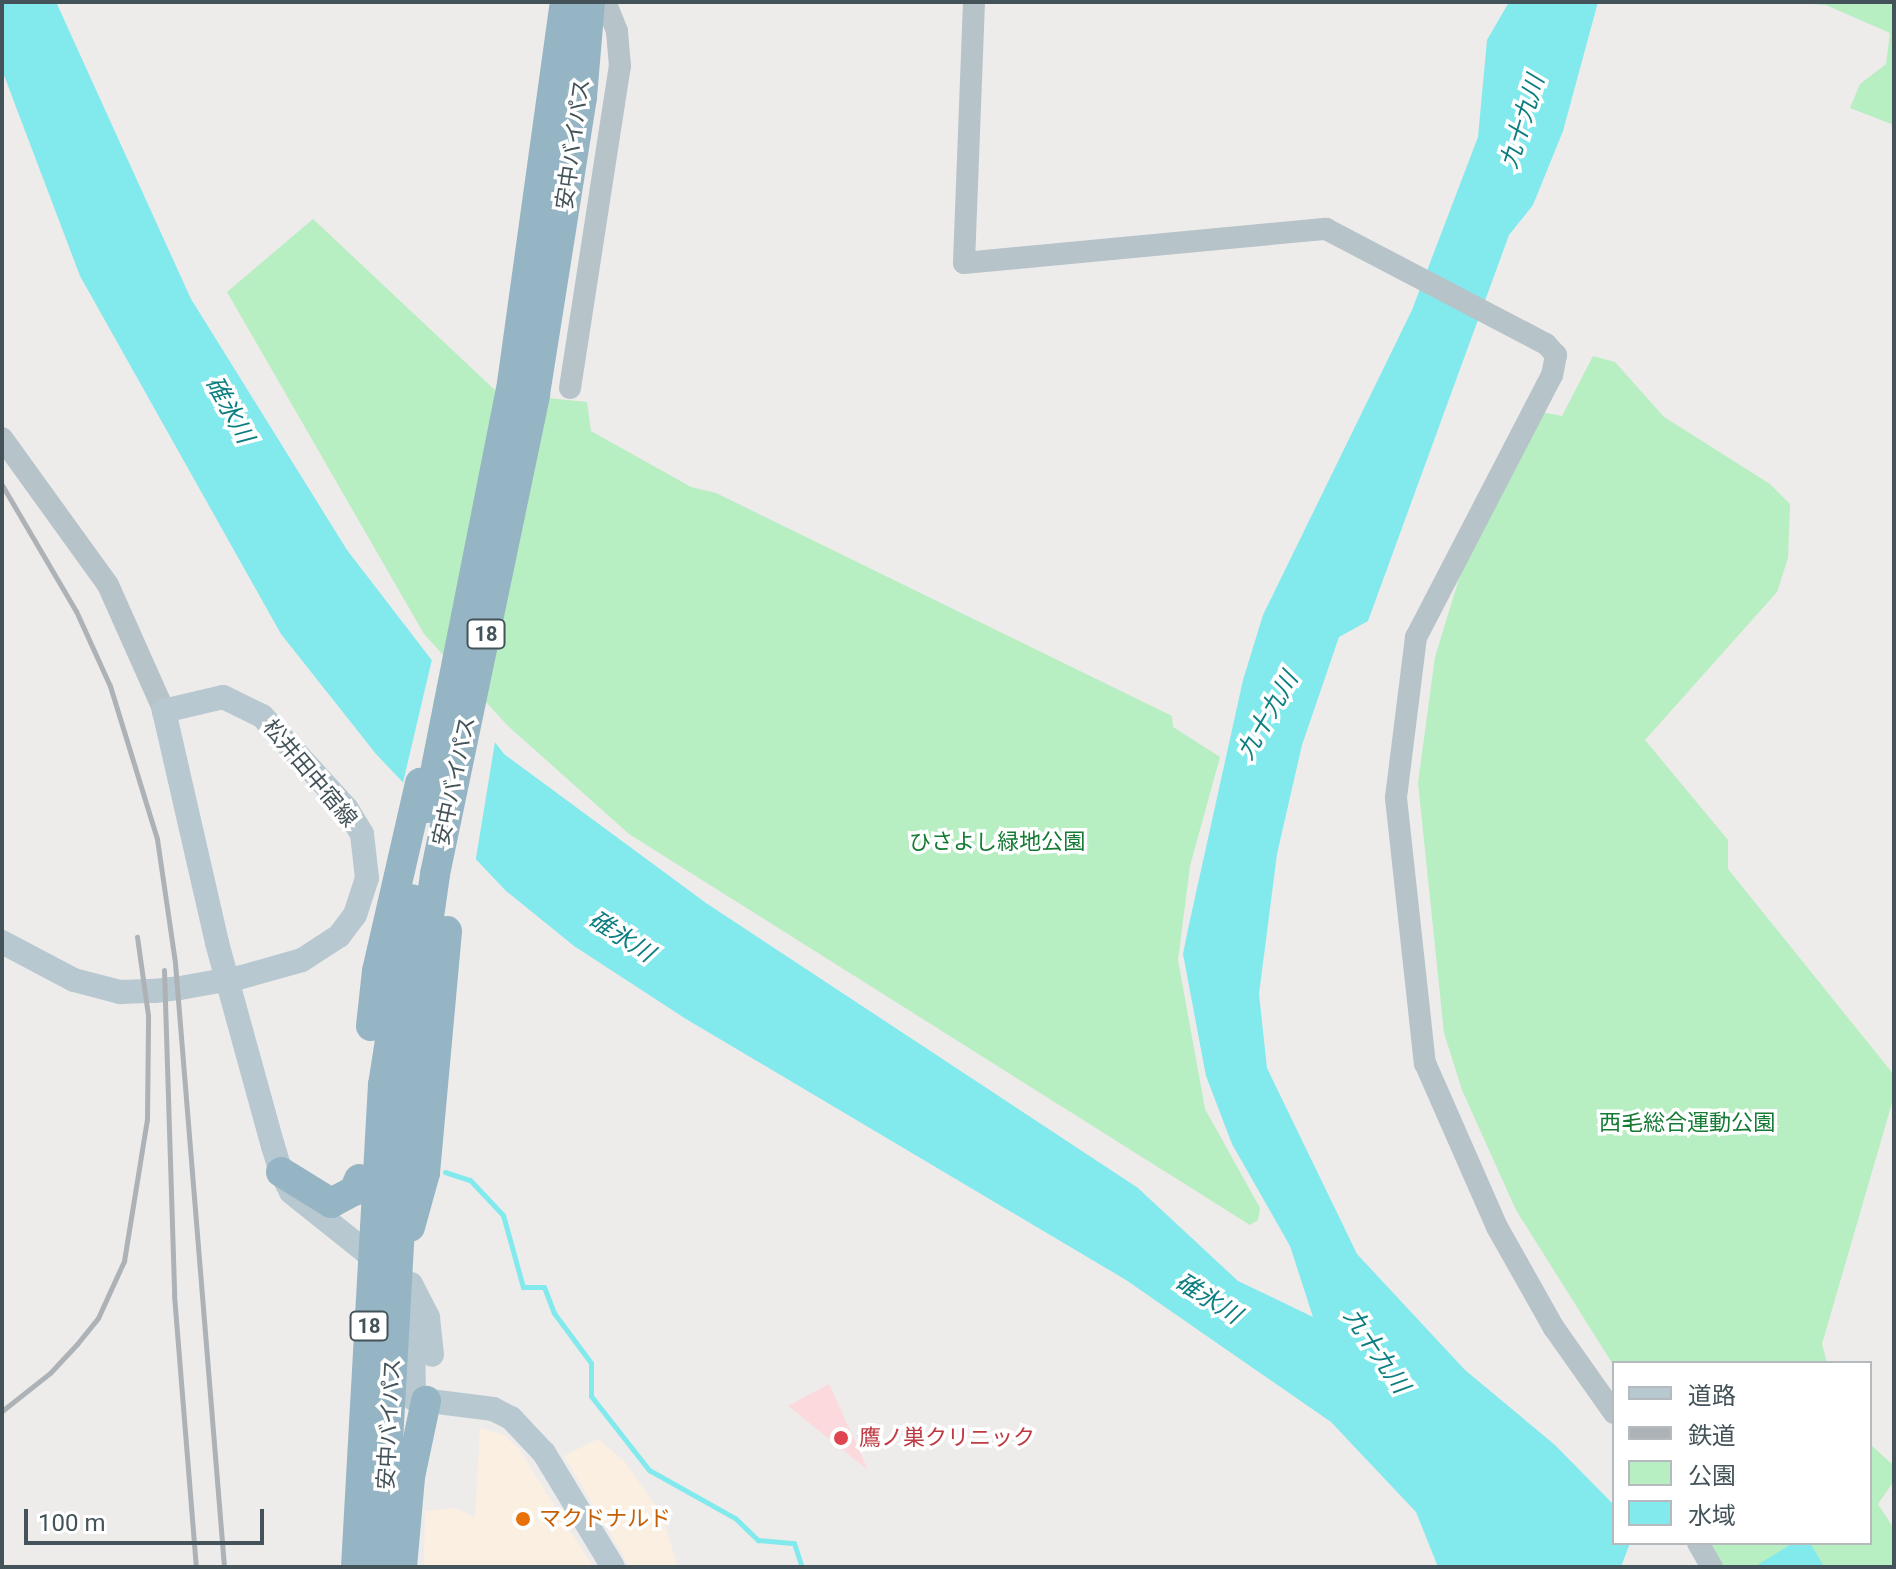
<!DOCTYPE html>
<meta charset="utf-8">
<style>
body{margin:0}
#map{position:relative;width:1896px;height:1569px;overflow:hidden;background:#eeebeb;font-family:Roboto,"Noto Sans JP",sans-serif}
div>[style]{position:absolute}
.commercial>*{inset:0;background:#fbefe2}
.medical>*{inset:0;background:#fbd9dc}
.green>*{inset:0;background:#b7eec2}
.water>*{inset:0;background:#82eaed}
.pier>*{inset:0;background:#eeebeb}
.stream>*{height:5px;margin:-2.5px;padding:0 2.5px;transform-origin:2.5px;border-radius:2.5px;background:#82eaed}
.tertiary>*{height:22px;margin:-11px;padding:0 11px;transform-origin:11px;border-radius:11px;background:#b6c3c9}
.secondary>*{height:24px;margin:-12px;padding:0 12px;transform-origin:12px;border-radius:12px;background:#b8c8d0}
.trunk>*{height:30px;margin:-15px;padding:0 15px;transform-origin:15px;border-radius:15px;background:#96b5c4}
.rail>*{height:5px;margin:-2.5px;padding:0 2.5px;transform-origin:2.5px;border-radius:2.5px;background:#adb2b6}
.dots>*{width:22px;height:22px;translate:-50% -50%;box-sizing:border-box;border:4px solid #fff;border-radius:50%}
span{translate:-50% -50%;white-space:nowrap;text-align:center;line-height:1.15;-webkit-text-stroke:7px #fff;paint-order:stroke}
.shield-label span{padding:2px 6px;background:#fff;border:2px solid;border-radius:6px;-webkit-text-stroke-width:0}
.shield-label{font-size:20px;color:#435359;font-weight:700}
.street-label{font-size:22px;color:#435359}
.park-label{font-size:22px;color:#147a34}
.health-label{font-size:22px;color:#be3a42}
.left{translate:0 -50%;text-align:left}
.food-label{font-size:22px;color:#c56008}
.water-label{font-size:24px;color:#0b7e81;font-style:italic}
.frame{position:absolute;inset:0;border:4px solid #435359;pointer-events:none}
.legend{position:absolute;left:1612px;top:1361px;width:260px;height:184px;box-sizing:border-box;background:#fff;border:2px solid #b4babd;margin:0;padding:10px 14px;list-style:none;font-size:24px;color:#435359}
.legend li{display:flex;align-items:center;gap:16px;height:40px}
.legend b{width:40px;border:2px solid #b4babd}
.scale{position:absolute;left:24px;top:1509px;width:240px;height:36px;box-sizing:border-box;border:4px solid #435359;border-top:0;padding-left:10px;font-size:24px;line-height:28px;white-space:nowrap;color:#435359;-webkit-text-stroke:6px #fff;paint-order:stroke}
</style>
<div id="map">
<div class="commercial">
<i style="clip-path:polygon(480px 1428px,504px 1435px,519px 1449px,593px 1567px,424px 1567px,425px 1511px,456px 1508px,475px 1518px)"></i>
<i style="clip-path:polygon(598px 1439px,624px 1461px,661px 1513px,678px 1567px,630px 1567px,564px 1456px)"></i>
</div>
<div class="medical">
<i style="clip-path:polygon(829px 1384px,868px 1470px,788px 1406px)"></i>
</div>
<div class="green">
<i style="clip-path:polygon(1782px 2px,1894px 2px,1894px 125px,1850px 108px,1860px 84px,1886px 64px,1890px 33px,1826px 5px)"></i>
<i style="clip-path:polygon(313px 219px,498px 393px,587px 402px,591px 431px,691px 487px,716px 493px,1172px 716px,1173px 727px,1220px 757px,1190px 866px,1178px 960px,1205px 1109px,1260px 1208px,1258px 1220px,1250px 1225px,629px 834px,507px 725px,424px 634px,227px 292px)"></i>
<i style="clip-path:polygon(1593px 356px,1615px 362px,1664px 417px,1770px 484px,1790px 504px,1788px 558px,1777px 592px,1645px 740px,1728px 840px,1728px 869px,1894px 1075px,1894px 1096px,1822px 1344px,1827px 1363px,1614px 1366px,1516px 1210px,1462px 1090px,1444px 1033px,1418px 783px,1435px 657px,1469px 546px,1541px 412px,1562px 416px)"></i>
<i style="clip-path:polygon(1870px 1444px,1894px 1466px,1894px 1481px,1878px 1504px,1894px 1529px,1894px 1567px,1722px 1567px,1708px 1543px,1870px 1543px)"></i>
</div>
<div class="water">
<i style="clip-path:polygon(2px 2px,57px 4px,191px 299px,347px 550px,504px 754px,706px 903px,1138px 1188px,1238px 1281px,1313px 1317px,1290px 1246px,1232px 1144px,1206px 1076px,1183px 954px,1188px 929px,1243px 680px,1263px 615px,1412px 310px,1478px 137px,1487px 40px,1509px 2px,1598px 2px,1563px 131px,1533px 205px,1509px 235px,1368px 621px,1339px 637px,1302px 745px,1277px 854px,1259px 994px,1267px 1068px,1357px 1254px,1465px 1370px,1555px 1445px,1614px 1505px,1614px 1543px,1630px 1543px,1621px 1567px,1438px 1567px,1416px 1512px,1331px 1422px,1126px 1280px,686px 1019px,574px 946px,506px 891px,376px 754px,281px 634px,80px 276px,2px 70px)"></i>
<i style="clip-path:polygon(1793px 1543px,1810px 1543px,1823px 1565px,1754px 1567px)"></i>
</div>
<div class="pier">
<i style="clip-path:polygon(433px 655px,496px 736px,475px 864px,402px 787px)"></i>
</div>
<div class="stream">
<i style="left:445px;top:1172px;width:26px;rotate:18deg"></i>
<i style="left:470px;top:1180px;width:48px;rotate:46.7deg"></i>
<i style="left:503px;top:1215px;width:75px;rotate:74.5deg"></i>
<i style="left:523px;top:1287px;width:21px"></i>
<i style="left:544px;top:1287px;width:28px;rotate:69deg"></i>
<i style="left:554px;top:1313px;width:62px;rotate:53.5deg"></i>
<i style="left:591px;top:1363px;width:33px;rotate:90deg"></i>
<i style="left:591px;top:1396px;width:94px;rotate:51.9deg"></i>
<i style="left:649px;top:1470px;width:98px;rotate:29.2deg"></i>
<i style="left:735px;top:1518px;width:32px;rotate:44deg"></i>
<i style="left:758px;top:1540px;width:36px;rotate:5deg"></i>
<i style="left:794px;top:1543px;width:25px;rotate:72deg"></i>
</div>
<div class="tertiary">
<i style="left:974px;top:2px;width:261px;rotate:92.2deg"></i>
<i style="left:964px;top:263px;width:364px;rotate:-5.4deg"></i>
<i style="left:1326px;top:229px;width:248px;rotate:27.6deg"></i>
<i style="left:1546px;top:344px;width:15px;rotate:48deg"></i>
<i style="left:1556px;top:355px;width:20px;rotate:101deg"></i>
<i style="left:1552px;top:375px;width:295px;rotate:117.4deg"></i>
<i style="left:1416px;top:637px;width:162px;rotate:97.1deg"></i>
<i style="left:1396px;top:798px;width:267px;rotate:83.8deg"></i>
<i style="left:1425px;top:1063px;width:179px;rotate:66.3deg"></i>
<i style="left:1497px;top:1227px;width:116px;rotate:60.6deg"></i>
<i style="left:1554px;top:1328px;width:104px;rotate:54.8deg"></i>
<i style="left:570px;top:388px;width:326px;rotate:-81.2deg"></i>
<i style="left:620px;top:66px;width:35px;rotate:-95deg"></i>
<i style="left:617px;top:31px;width:31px;rotate:-112deg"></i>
<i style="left:2px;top:438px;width:181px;rotate:54.2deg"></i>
<i style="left:108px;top:585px;width:138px;rotate:66deg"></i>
<i style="left:1698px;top:1543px;width:28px;rotate:60deg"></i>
</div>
<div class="secondary">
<i style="left:2px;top:942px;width:81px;rotate:27.8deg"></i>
<i style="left:74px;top:980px;width:48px;rotate:14.6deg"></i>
<i style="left:120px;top:992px;width:35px;rotate:-2deg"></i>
<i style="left:155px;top:991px;width:25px;rotate:-7deg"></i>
<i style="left:180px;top:988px;width:63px;rotate:-10.1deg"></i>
<i style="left:242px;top:977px;width:62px;rotate:-15.8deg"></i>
<i style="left:302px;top:960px;width:44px;rotate:-33deg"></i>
<i style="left:339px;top:936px;width:26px;rotate:-53deg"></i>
<i style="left:355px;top:915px;width:39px;rotate:-72deg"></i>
<i style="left:367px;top:878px;width:44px;rotate:-96.5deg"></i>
<i style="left:362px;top:834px;width:29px;rotate:-121deg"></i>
<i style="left:347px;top:809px;width:126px;rotate:-132.4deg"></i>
<i style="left:262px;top:716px;width:43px;rotate:-154deg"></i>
<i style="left:223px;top:697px;width:61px;rotate:166.7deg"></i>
<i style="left:164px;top:711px;width:238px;rotate:77.1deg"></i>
<i style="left:217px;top:943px;width:211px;rotate:74.6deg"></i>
<i style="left:273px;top:1146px;width:27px;rotate:73deg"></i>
<i style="left:281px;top:1172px;width:22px;rotate:63deg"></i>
<i style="left:291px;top:1192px;width:95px;rotate:38.6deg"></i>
<i style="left:365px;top:1251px;width:49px;rotate:49.1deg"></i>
<i style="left:397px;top:1288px;width:44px;rotate:68.7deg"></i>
<i style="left:413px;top:1329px;width:70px;rotate:89.2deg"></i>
<i style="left:414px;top:1399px;width:80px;rotate:7.2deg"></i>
<i style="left:493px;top:1409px;width:20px;rotate:27deg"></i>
<i style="left:511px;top:1418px;width:48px;rotate:46.7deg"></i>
<i style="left:544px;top:1453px;width:133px;rotate:58.8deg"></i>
<i style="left:411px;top:1284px;width:37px;rotate:63deg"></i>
<i style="left:428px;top:1317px;width:38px;rotate:84deg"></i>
</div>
<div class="trunk">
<i style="left:428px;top:808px;width:433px;rotate:-78.8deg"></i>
<i style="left:512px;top:383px;width:385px;rotate:-82.1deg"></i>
<i style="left:371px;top:1026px;width:55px;rotate:-83.8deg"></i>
<i style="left:377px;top:971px;width:193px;rotate:-77.1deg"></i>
<i style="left:281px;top:1172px;width:59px;rotate:31.8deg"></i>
<i style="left:331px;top:1203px;width:26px;rotate:-28deg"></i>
<i style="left:354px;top:1191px;width:13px;rotate:-67deg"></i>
<i style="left:410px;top:1227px;width:56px;rotate:-74.5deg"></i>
<i style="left:425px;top:1173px;width:243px;rotate:-84.8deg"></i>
<i style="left:356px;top:1567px;width:483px;rotate:-86.8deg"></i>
<i style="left:383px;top:1085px;width:188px;rotate:-81.1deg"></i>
<i style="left:381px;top:1567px;width:480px;rotate:-86.8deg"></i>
<i style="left:408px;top:1088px;width:109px;rotate:-83.7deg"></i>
<i style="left:420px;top:980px;width:107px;rotate:-81.9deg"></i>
<i style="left:435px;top:874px;width:490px;rotate:-78.2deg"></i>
<i style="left:535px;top:394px;width:301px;rotate:-81deg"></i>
<i style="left:582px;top:97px;width:95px;rotate:-85.2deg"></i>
<i style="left:402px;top:1567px;width:90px;rotate:-84.9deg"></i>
<i style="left:410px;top:1477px;width:78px;rotate:-78.1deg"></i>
</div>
<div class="rail">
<i style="left:2px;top:485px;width:146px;rotate:59.6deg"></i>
<i style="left:76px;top:611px;width:82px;rotate:65.6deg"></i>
<i style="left:110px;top:686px;width:160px;rotate:72.9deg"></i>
<i style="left:157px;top:839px;width:125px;rotate:81.7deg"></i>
<i style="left:175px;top:963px;width:606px;rotate:85.36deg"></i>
<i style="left:164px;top:970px;width:325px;rotate:88.2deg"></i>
<i style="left:174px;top:1295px;width:273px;rotate:85.4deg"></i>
<i style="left:2px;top:1411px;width:61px;rotate:-38.4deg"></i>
<i style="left:50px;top:1373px;width:40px;rotate:-47deg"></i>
<i style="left:77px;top:1344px;width:33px;rotate:-51deg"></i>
<i style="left:98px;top:1318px;width:63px;rotate:-65.5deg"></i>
<i style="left:124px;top:1261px;width:144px;rotate:-80.8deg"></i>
<i style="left:147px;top:1119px;width:104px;rotate:-89.4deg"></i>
<i style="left:148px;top:1015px;width:79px;rotate:-98deg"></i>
</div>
<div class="dots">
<i style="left:841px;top:1438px;background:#e0444e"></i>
<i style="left:523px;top:1519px;background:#e8710a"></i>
</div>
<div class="shield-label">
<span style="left:486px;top:634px">18</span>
<span style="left:369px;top:1326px">18</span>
</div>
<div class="street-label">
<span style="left:573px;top:144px;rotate:-82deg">安中バイパス</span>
<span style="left:310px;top:773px;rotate:50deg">松井田中宿線</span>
<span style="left:454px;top:781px;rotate:-78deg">安中バイパス</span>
<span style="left:389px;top:1424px;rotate:-87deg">安中バイパス</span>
</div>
<div class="park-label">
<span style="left:997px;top:842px">ひさよし緑地公園</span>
<span style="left:1687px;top:1123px">西毛総合運動公園</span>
</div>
<div class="health-label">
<span class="left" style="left:859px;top:1438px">鷹ノ巣クリニック</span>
</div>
<div class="food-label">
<span class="left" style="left:539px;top:1519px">マクドナルド</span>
</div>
<div class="water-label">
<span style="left:1523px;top:122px;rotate:-73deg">九十九川</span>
<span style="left:229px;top:410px;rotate:61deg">碓氷川</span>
<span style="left:1268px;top:716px;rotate:-60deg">九十九川</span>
<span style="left:621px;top:937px;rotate:33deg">碓氷川</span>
<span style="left:1208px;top:1299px;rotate:32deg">碓氷川</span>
<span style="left:1376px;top:1351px;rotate:56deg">九十九川</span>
</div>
<div class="frame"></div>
<ul class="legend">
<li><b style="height:10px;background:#b8c8d0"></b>道路</li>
<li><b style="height:10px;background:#adb2b6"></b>鉄道</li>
<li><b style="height:22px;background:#b7eec2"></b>公園</li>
<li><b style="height:22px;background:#82eaed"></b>水域</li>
</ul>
<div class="scale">100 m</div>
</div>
